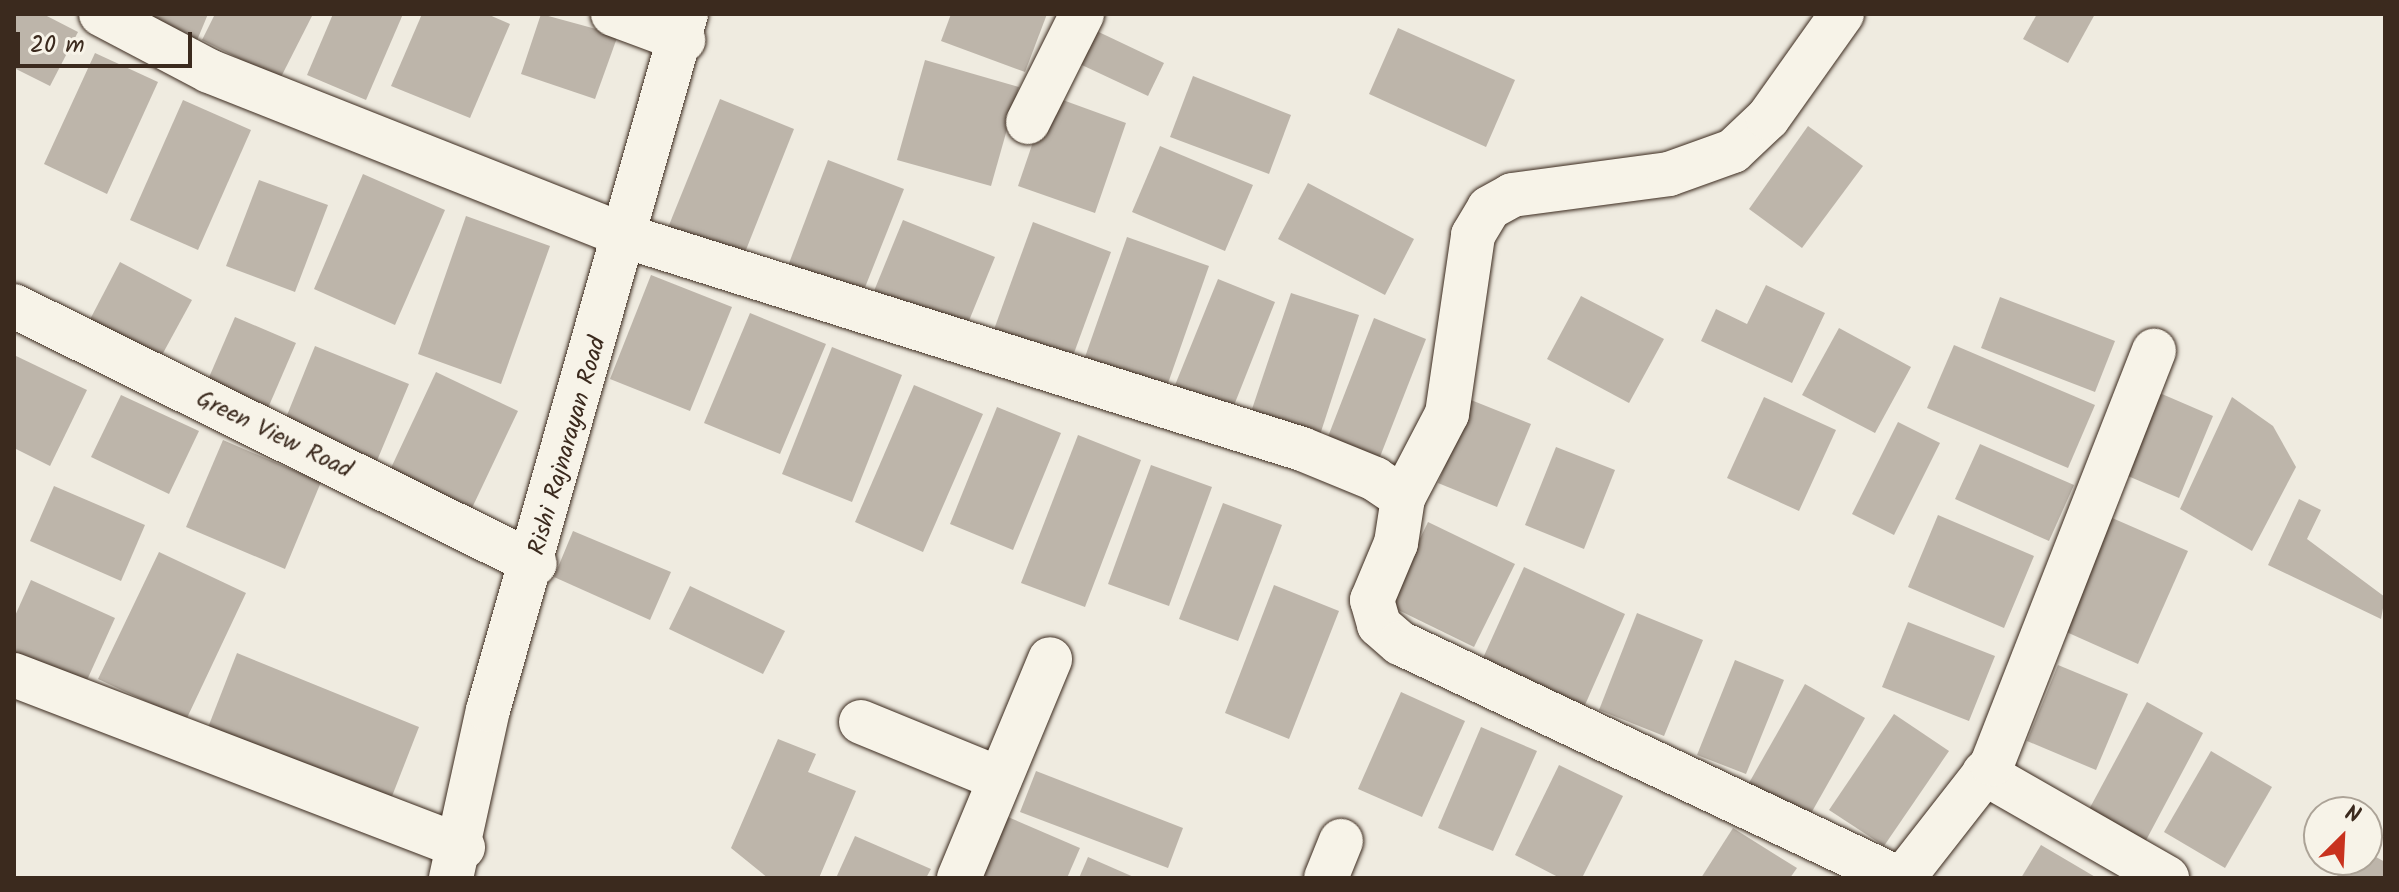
<!DOCTYPE html>
<style>
body{margin:0}
#map{position:relative;width:2399px;height:892px;overflow:hidden;background:#efebe0;font-family:Kalam,sans-serif}
div>[style]{position:absolute}
.building>*{inset:0;background:#bdb5aa}
.roads{filter:drop-shadow(0 0 2px #3b2a1e) drop-shadow(0 0 2px #3b2a1e)}
.minor>*{height:44px;margin:-22px;padding:0 22px;transform-origin:22px;border-radius:22px;background:#f7f3e8}
span{translate:-50% -50%;white-space:nowrap;text-align:center;line-height:1.15;-webkit-text-stroke:6px #f7f3e8;paint-order:stroke}
.street-label{font-size:24px;color:#3b2a1e}
.frame{position:absolute;inset:0;border:16px solid #3b2a1e;pointer-events:none}
.north{position:absolute;left:2303px;top:796px;width:80px;height:80px;box-sizing:border-box;background:#f7f3e8;border:2px solid #aca397;border-radius:50%;rotate:24deg;font-size:22px;font-weight:700;line-height:32px;text-align:center;color:#3b2a1e}
.north::after{content:'';display:block;margin:auto;width:28px;height:36px;background:#c8321e;clip-path:polygon(50% 0,100% 100%,50% 72%,0 100%)}
.scale{position:absolute;left:16px;top:32px;width:176px;height:36px;box-sizing:border-box;border:4px solid #3b2a1e;border-top:0;padding-left:10px;font-size:24px;line-height:28px;white-space:nowrap;color:#3b2a1e;-webkit-text-stroke:6px #f7f3e8;paint-order:stroke}
</style>
<div id="map">
<div class="building">
<i style="clip-path:polygon(14px 14px,43px 14px,78px 32px,50px 86px,14px 68px)"></i>
<i style="clip-path:polygon(117px 14px,208px 14px,193px 50px)"></i>
<i style="clip-path:polygon(215px 14px,313px 14px,280px 79px,202px 40px)"></i>
<i style="clip-path:polygon(333px 14px,403px 14px,366px 100px,307px 75px)"></i>
<i style="clip-path:polygon(422px 14px,487px 14px,510px 24px,470px 118px,391px 86px)"></i>
<i style="clip-path:polygon(541px 14px,618px 35px,595px 99px,521px 74px)"></i>
<i style="clip-path:polygon(951px 14px,1047px 14px,1025px 72px,941px 41px)"></i>
<i style="clip-path:polygon(2037px 14px,2095px 14px,2068px 63px,2023px 39px)"></i>
<i style="clip-path:polygon(1084px 25px,1164px 63px,1148px 96px,1069px 59px)"></i>
<i style="clip-path:polygon(1398px 28px,1515px 80px,1486px 147px,1369px 94px)"></i>
<i style="clip-path:polygon(95px 53px,158px 82px,107px 194px,44px 164px)"></i>
<i style="clip-path:polygon(925px 60px,1019px 87px,991px 186px,897px 160px)"></i>
<i style="clip-path:polygon(1193px 76px,1291px 115px,1269px 174px,1170px 137px)"></i>
<i style="clip-path:polygon(1049px 95px,1126px 123px,1095px 213px,1018px 186px)"></i>
<i style="clip-path:polygon(720px 99px,794px 129px,740px 265px,665px 235px)"></i>
<i style="clip-path:polygon(183px 100px,251px 130px,198px 250px,130px 220px)"></i>
<i style="clip-path:polygon(1808px 126px,1863px 166px,1802px 248px,1749px 209px)"></i>
<i style="clip-path:polygon(1160px 146px,1253px 185px,1225px 251px,1132px 212px)"></i>
<i style="clip-path:polygon(828px 160px,904px 189px,862px 295px,788px 266px)"></i>
<i style="clip-path:polygon(363px 174px,445px 210px,395px 325px,314px 289px)"></i>
<i style="clip-path:polygon(259px 180px,328px 205px,295px 292px,226px 266px)"></i>
<i style="clip-path:polygon(1308px 183px,1414px 239px,1385px 295px,1278px 239px)"></i>
<i style="clip-path:polygon(466px 216px,550px 246px,501px 384px,418px 354px)"></i>
<i style="clip-path:polygon(903px 220px,995px 257px,966px 328px,874px 291px)"></i>
<i style="clip-path:polygon(1033px 222px,1111px 252px,1070px 364px,992px 335px)"></i>
<i style="clip-path:polygon(1127px 237px,1209px 266px,1166px 389px,1084px 360px)"></i>
<i style="clip-path:polygon(120px 262px,192px 300px,156px 366px,85px 329px)"></i>
<i style="clip-path:polygon(651px 275px,732px 307px,690px 411px,610px 379px)"></i>
<i style="clip-path:polygon(1218px 279px,1275px 302px,1229px 418px,1171px 395px)"></i>
<i style="clip-path:polygon(1766px 285px,1825px 313px,1792px 383px,1701px 341px,1716px 309px,1747px 324px)"></i>
<i style="clip-path:polygon(1291px 293px,1359px 315px,1317px 444px,1248px 421px)"></i>
<i style="clip-path:polygon(1581px 296px,1664px 339px,1629px 403px,1547px 359px)"></i>
<i style="clip-path:polygon(2000px 297px,2115px 341px,2095px 392px,1981px 348px)"></i>
<i style="clip-path:polygon(750px 313px,826px 344px,780px 454px,704px 423px)"></i>
<i style="clip-path:polygon(235px 317px,296px 343px,265px 415px,204px 389px)"></i>
<i style="clip-path:polygon(1374px 318px,1426px 339px,1376px 467px,1324px 447px)"></i>
<i style="clip-path:polygon(1839px 328px,1911px 367px,1875px 433px,1802px 395px)"></i>
<i style="clip-path:polygon(1954px 345px,2095px 405px,2068px 468px,1927px 408px)"></i>
<i style="clip-path:polygon(315px 346px,409px 384px,376px 463px,283px 425px)"></i>
<i style="clip-path:polygon(832px 347px,902px 375px,852px 502px,782px 474px)"></i>
<i style="clip-path:polygon(14px 355px,87px 390px,50px 466px,14px 448px)"></i>
<i style="clip-path:polygon(436px 372px,518px 411px,472px 508px,390px 470px)"></i>
<i style="clip-path:polygon(914px 385px,983px 414px,923px 552px,855px 522px)"></i>
<i style="clip-path:polygon(2155px 391px,2213px 416px,2179px 498px,2121px 473px)"></i>
<i style="clip-path:polygon(121px 395px,199px 431px,169px 494px,91px 457px)"></i>
<i style="clip-path:polygon(1764px 397px,1836px 430px,1799px 511px,1727px 478px)"></i>
<i style="clip-path:polygon(2232px 397px,2273px 426px,2296px 467px,2252px 551px,2180px 509px)"></i>
<i style="clip-path:polygon(1471px 400px,1531px 424px,1497px 507px,1438px 483px)"></i>
<i style="clip-path:polygon(997px 407px,1061px 433px,1013px 550px,950px 524px)"></i>
<i style="clip-path:polygon(1898px 422px,1940px 443px,1894px 535px,1852px 514px)"></i>
<i style="clip-path:polygon(1078px 435px,1141px 460px,1085px 607px,1021px 583px)"></i>
<i style="clip-path:polygon(223px 440px,321px 482px,285px 569px,186px 527px)"></i>
<i style="clip-path:polygon(1980px 444px,2074px 485px,2049px 541px,1955px 499px)"></i>
<i style="clip-path:polygon(1556px 447px,1615px 470px,1584px 549px,1525px 525px)"></i>
<i style="clip-path:polygon(1151px 465px,1212px 487px,1169px 606px,1108px 584px)"></i>
<i style="clip-path:polygon(54px 486px,145px 525px,121px 581px,30px 541px)"></i>
<i style="clip-path:polygon(2299px 499px,2321px 510px,2307px 539px,2385px 597px,2381px 619px,2268px 565px)"></i>
<i style="clip-path:polygon(1223px 503px,1282px 525px,1238px 641px,1179px 619px)"></i>
<i style="clip-path:polygon(2103px 514px,2188px 551px,2138px 664px,2053px 626px)"></i>
<i style="clip-path:polygon(1938px 515px,2034px 556px,2004px 628px,1908px 587px)"></i>
<i style="clip-path:polygon(1428px 522px,1515px 564px,1474px 647px,1388px 605px)"></i>
<i style="clip-path:polygon(573px 531px,671px 572px,650px 620px,554px 577px)"></i>
<i style="clip-path:polygon(159px 552px,246px 593px,186px 720px,98px 679px)"></i>
<i style="clip-path:polygon(1524px 567px,1625px 614px,1581px 714px,1479px 667px)"></i>
<i style="clip-path:polygon(31px 580px,115px 618px,83px 689px,14px 659px,14px 618px)"></i>
<i style="clip-path:polygon(1274px 585px,1339px 611px,1289px 739px,1225px 713px)"></i>
<i style="clip-path:polygon(690px 586px,785px 631px,763px 674px,669px 629px)"></i>
<i style="clip-path:polygon(1637px 613px,1703px 640px,1664px 736px,1599px 710px)"></i>
<i style="clip-path:polygon(1908px 622px,1995px 656px,1969px 721px,1882px 687px)"></i>
<i style="clip-path:polygon(237px 653px,419px 727px,389px 804px,207px 730px)"></i>
<i style="clip-path:polygon(1735px 660px,1784px 680px,1746px 774px,1697px 755px)"></i>
<i style="clip-path:polygon(2058px 665px,2128px 694px,2096px 770px,2027px 741px)"></i>
<i style="clip-path:polygon(1805px 684px,1865px 718px,1805px 824px,1745px 790px)"></i>
<i style="clip-path:polygon(1401px 692px,1465px 721px,1422px 817px,1358px 789px)"></i>
<i style="clip-path:polygon(2147px 702px,2203px 733px,2143px 846px,2086px 815px)"></i>
<i style="clip-path:polygon(1894px 714px,1949px 751px,1884px 846px,1829px 810px)"></i>
<i style="clip-path:polygon(1481px 727px,1537px 751px,1493px 851px,1438px 828px)"></i>
<i style="clip-path:polygon(778px 739px,816px 754px,808px 772px,856px 791px,819px 878px,768px 878px,731px 848px)"></i>
<i style="clip-path:polygon(2211px 751px,2272px 787px,2225px 868px,2164px 832px)"></i>
<i style="clip-path:polygon(1559px 765px,1623px 796px,1582px 878px,1560px 878px,1515px 855px)"></i>
<i style="clip-path:polygon(1036px 771px,1183px 828px,1168px 868px,1020px 812px)"></i>
<i style="clip-path:polygon(1001px 814px,1080px 848px,1067px 878px,978px 878px)"></i>
<i style="clip-path:polygon(1733px 828px,1797px 868px,1790px 878px,1701px 878px)"></i>
<i style="clip-path:polygon(855px 836px,931px 869px,926px 878px,836px 878px)"></i>
<i style="clip-path:polygon(2041px 845px,2097px 878px,2021px 878px)"></i>
<i style="clip-path:polygon(2367px 852px,2385px 862px,2385px 878px,2336px 878px,2346px 860px,2367px 860px)"></i>
<i style="clip-path:polygon(1088px 857px,1136px 878px,1079px 878px)"></i>
</div>
<div class="roads">
<div class="minor">
<i style="left:101px;top:14px;width:122px;rotate:27.8deg"></i>
<i style="left:209px;top:71px;width:451px;rotate:21.6deg"></i>
<i style="left:628px;top:237px;width:707px;rotate:17.46deg"></i>
<i style="left:1302px;top:449px;width:79px;rotate:22.3deg"></i>
<i style="left:1375px;top:479px;width:34px;rotate:34deg"></i>
<i style="left:1403px;top:498px;width:46px;rotate:98.8deg"></i>
<i style="left:1396px;top:543px;width:62px;rotate:112.8deg"></i>
<i style="left:1372px;top:600px;width:26px;rotate:74deg"></i>
<i style="left:1379px;top:625px;width:28px;rotate:41deg"></i>
<i style="left:1400px;top:643px;width:551px;rotate:25.26deg"></i>
<i style="left:613px;top:14px;width:75px;rotate:20.4deg"></i>
<i style="left:1028px;top:122px;width:121px;rotate:-63.4deg"></i>
<i style="left:14px;top:306px;width:581px;rotate:26.34deg"></i>
<i style="left:1403px;top:498px;width:95px;rotate:-62.4deg"></i>
<i style="left:1447px;top:414px;width:181px;rotate:-81.7deg"></i>
<i style="left:1473px;top:235px;width:31px;rotate:-59deg"></i>
<i style="left:1489px;top:208px;width:26px;rotate:-29deg"></i>
<i style="left:1512px;top:195px;width:158px;rotate:-7.6deg"></i>
<i style="left:1669px;top:174px;width:68px;rotate:-19.8deg"></i>
<i style="left:1733px;top:151px;width:48px;rotate:-43.3deg"></i>
<i style="left:1768px;top:118px;width:128px;rotate:-54.6deg"></i>
<i style="left:14px;top:675px;width:481px;rotate:21deg"></i>
<i style="left:861px;top:722px;width:150px;rotate:22.3deg"></i>
<i style="left:1984px;top:773px;width:211px;rotate:29.8deg"></i>
<i style="left:451px;top:878px;width:172px;rotate:-77.6deg"></i>
<i style="left:488px;top:710px;width:724px;rotate:-74.12deg"></i>
<i style="left:959px;top:878px;width:237px;rotate:-67.4deg"></i>
<i style="left:1326px;top:878px;width:40px;rotate:-68deg"></i>
<i style="left:1903px;top:878px;width:145px;rotate:-52deg"></i>
<i style="left:1992px;top:764px;width:444px;rotate:-68.6deg"></i>
</div>
</div>
<div class="street-label">
<span style="left:274px;top:435px;rotate:26deg">Green View Road</span>
<span style="left:568px;top:446px;rotate:-74deg">Rishi Rajnarayan Road</span>
</div>
<div class="frame"></div>
<div class="north">N</div>
<div class="scale">20 m</div>
</div>
